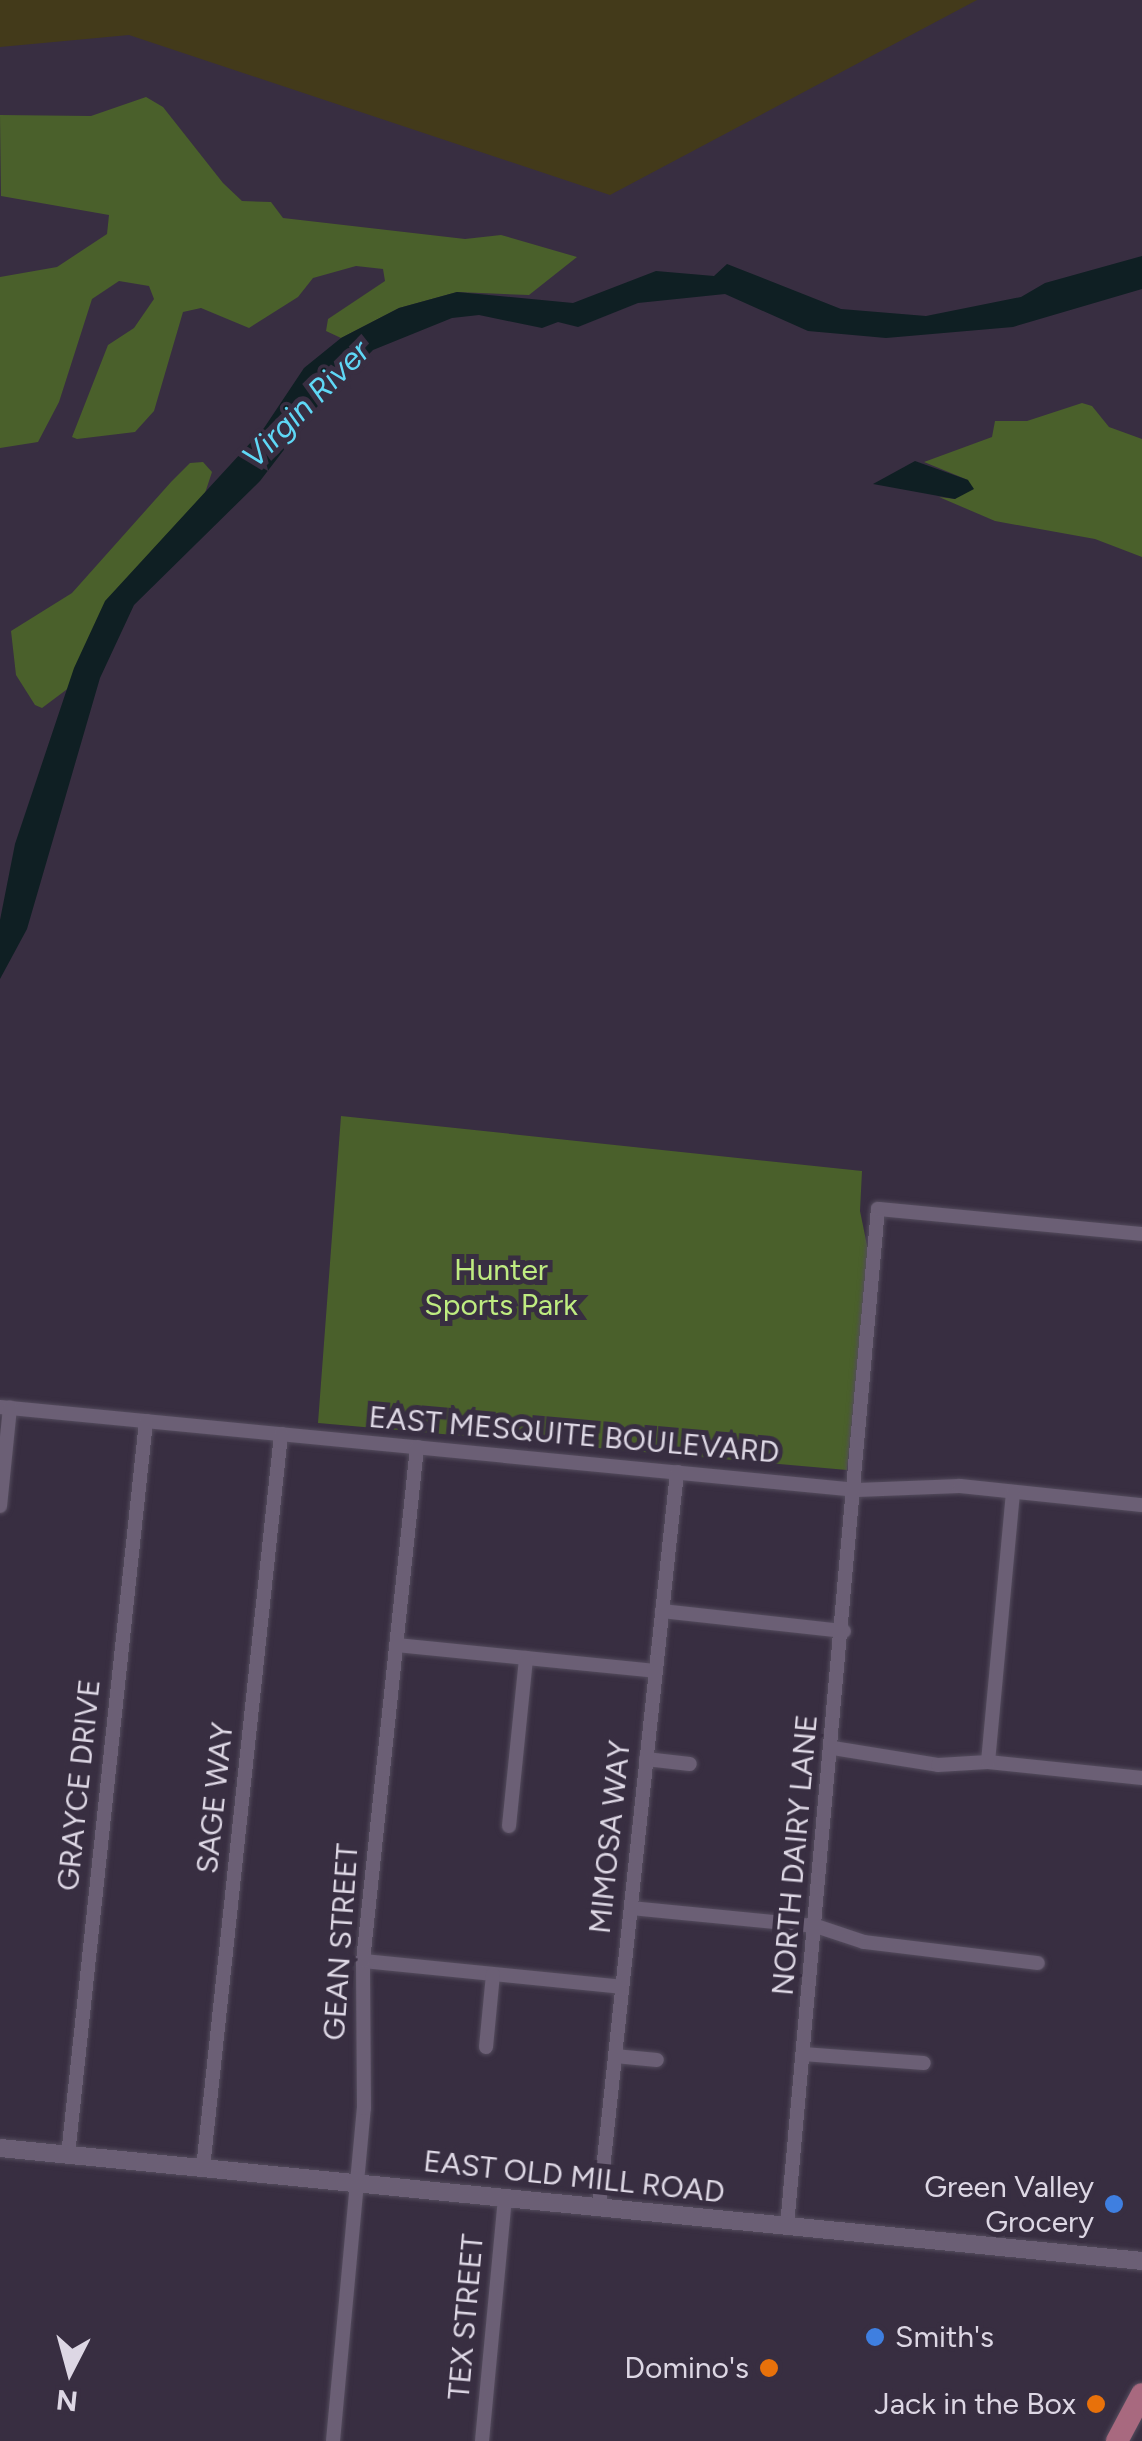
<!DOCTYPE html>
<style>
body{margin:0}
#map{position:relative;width:1142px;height:2441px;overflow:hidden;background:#382e41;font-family:Figtree,sans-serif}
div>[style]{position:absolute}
.green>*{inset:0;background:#4a602b}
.sand>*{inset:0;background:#433a1a}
.water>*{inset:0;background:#0f1f23}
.roads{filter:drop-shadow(0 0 2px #544c5d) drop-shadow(0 0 2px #544c5d)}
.minor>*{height:14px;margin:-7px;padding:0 7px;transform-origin:7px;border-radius:7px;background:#6b5f75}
.tertiary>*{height:18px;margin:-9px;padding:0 9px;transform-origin:9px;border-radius:9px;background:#6b5f75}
.primary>*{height:22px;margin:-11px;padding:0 11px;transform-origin:11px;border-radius:11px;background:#a8697f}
.dots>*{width:28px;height:28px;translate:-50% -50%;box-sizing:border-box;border:5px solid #382e41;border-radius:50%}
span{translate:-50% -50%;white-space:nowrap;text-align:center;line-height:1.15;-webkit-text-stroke:10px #382e41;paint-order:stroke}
.park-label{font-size:30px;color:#bfec81}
.street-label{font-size:30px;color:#ddd7e4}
.poi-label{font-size:30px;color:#ddd7e4}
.right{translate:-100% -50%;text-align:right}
.left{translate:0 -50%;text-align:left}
.water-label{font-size:32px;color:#5fd8f6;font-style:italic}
.north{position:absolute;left:20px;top:2321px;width:100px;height:100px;-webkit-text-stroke:8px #382e41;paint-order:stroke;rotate:186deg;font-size:28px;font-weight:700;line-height:40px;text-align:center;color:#ddd7e4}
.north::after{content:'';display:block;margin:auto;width:35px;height:45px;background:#ddd7e4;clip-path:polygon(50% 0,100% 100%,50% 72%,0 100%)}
</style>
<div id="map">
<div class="green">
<i style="clip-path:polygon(146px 97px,163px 107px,223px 183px,242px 201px,271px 202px,283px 218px,465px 239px,501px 235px,577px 257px,529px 295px,457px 292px,399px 308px,341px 338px,326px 331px,328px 319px,385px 281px,383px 269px,356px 266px,313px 278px,298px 297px,249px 328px,201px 308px,183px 312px,154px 411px,135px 432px,77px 439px,72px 437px,108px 345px,134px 328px,154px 299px,149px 286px,119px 281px,92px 299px,59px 402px,38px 442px,0 448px,0 277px,57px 267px,107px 234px,109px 215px,1px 196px,0 115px,91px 116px)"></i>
<i style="clip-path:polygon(1082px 403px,1092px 406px,1109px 427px,1142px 439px,1142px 557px,1095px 539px,995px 521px,939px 497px,955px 499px,968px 480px,924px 462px,992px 437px,995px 421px,1027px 421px)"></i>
<i style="clip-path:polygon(203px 462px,212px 472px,205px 493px,146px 557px,86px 646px,70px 687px,42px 708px,35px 705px,16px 675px,11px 631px,72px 593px,171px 482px,190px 463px)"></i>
<i style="clip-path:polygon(341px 1116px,862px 1171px,860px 1211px,869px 1255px,847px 1470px,318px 1423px)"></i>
</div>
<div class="sand">
<i style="clip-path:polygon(0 0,977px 0,610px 195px,129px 35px,0 47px)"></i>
</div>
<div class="water">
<i style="clip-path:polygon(1142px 256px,1142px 289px,1013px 327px,886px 338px,808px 331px,725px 294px,638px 303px,578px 327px,558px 322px,542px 328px,479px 315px,452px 318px,373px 350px,316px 408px,260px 481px,134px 605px,100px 678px,27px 929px,0 979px,0 920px,15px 844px,74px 668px,105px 601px,264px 428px,304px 368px,341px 338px,399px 308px,457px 292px,573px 303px,656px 271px,714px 276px,727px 264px,841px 309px,926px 316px,1021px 297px,1045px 283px)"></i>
<i style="clip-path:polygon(915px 461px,968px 480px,974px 489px,955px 499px,873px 484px)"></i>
</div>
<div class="roads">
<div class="minor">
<i style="left:0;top:1407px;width:861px;rotate:5.53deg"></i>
<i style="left:857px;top:1490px;width:103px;rotate:-2.2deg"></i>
<i style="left:960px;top:1486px;width:183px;rotate:6deg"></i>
<i style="left:0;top:1506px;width:99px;rotate:-84.2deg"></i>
<i style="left:662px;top:1611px;width:183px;rotate:6.3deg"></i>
<i style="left:396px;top:1645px;width:261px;rotate:5.7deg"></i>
<i style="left:833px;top:1748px;width:106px;rotate:9.2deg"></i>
<i style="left:938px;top:1765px;width:50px;rotate:-3.4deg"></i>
<i style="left:988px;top:1762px;width:155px;rotate:5.9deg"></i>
<i style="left:646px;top:1759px;width:44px;rotate:6.5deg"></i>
<i style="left:988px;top:1762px;width:271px;rotate:-84.7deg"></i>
<i style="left:509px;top:1826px;width:169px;rotate:-84.2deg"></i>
<i style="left:631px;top:1908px;width:186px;rotate:5.6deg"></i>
<i style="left:816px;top:1926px;width:51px;rotate:18.4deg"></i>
<i style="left:864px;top:1942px;width:175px;rotate:6.9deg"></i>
<i style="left:363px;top:1961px;width:260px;rotate:5.7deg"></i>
<i style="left:486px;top:2047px;width:73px;rotate:-84.5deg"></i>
<i style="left:803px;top:2054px;width:121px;rotate:4.3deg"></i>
<i style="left:615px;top:2056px;width:42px;rotate:5.4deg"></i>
<i style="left:68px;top:2155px;width:738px;rotate:-83.93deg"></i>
<i style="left:203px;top:2168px;width:738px;rotate:-83.93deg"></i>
<i style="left:599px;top:2207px;width:739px;rotate:-83.94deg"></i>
<i style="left:787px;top:2226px;width:1021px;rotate:-84.89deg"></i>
<i style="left:878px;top:1209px;width:265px;rotate:5.4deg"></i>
<i style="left:333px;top:2441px;width:334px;rotate:-84.7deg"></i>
<i style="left:364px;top:2108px;width:147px;rotate:-90.4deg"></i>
<i style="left:363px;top:1961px;width:517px;rotate:-84deg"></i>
<i style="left:482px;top:2441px;width:244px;rotate:-84.6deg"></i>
</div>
<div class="tertiary">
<i style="left:0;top:2148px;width:1148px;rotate:5.65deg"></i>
</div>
<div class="primary">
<i style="left:1117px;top:2441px;width:53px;rotate:-62deg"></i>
</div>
</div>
<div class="dots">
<i style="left:1114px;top:2204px;background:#3f7fe0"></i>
<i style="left:875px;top:2337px;background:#3f7fe0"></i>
<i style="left:769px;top:2368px;background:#e8710a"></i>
<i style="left:1096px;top:2404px;background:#e8710a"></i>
</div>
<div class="park-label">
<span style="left:501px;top:1287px">Hunter<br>Sports Park</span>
</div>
<div class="street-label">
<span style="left:574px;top:1435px;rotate:5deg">EAST MESQUITE BOULEVARD</span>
<span style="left:79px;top:1785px;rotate:-84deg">GRAYCE DRIVE</span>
<span style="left:215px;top:1798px;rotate:-84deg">SAGE WAY</span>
<span style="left:610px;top:1837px;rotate:-84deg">MIMOSA WAY</span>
<span style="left:795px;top:1855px;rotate:-85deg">NORTH DAIRY LANE</span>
<span style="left:341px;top:1942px;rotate:-86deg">GEAN STREET</span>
<span style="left:574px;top:2177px;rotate:6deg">EAST OLD MILL ROAD</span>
<span style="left:466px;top:2317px;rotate:-85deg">TEX STREET</span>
</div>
<div class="poi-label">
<span class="right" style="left:1094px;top:2204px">Green Valley<br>Grocery</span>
<span class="left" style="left:895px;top:2337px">Smith's</span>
<span class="right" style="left:749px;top:2368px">Domino's</span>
<span class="right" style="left:1076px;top:2404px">Jack in the Box</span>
</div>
<div class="water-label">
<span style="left:306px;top:404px;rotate:-45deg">Virgin River</span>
</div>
<div class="north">N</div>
</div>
